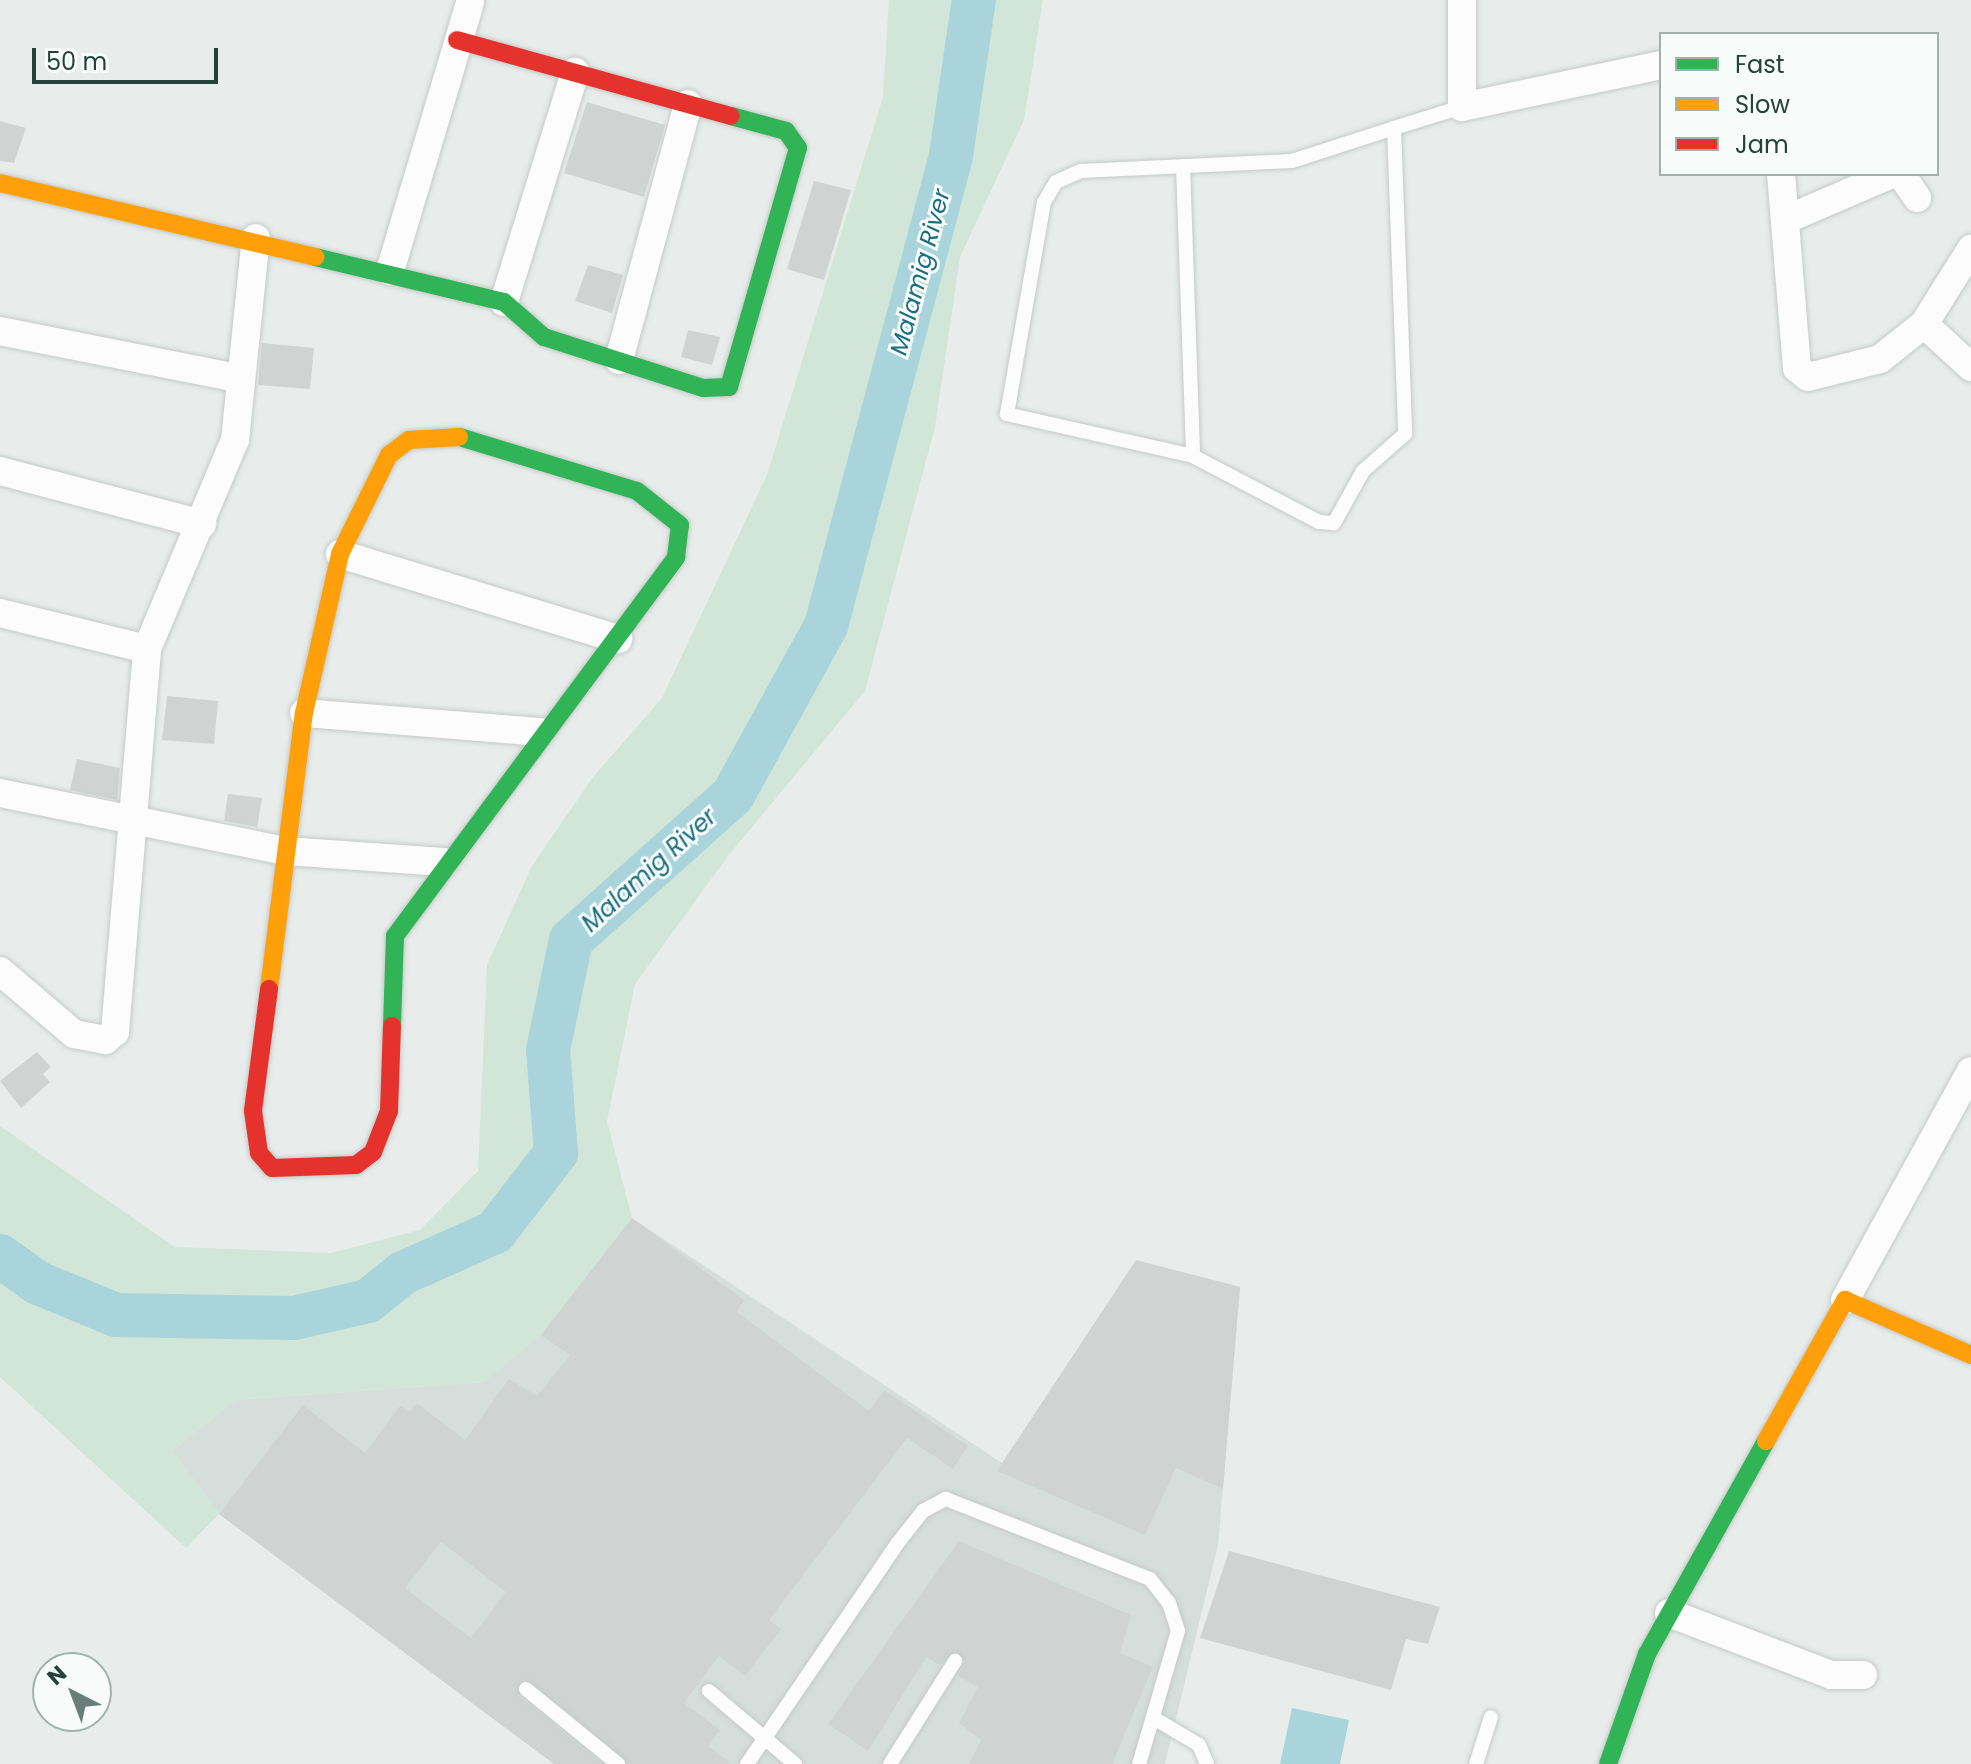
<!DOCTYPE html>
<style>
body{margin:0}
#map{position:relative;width:1971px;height:1764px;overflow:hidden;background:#e8edeb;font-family:Poppins,sans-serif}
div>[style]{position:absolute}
.built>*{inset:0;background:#d6dedb}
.green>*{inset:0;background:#d1e6d8}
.water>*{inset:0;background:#a9d4db}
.river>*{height:44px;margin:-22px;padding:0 22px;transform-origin:22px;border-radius:22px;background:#a9d4db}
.building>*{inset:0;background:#cfd4d2}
.roads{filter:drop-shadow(0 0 2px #c5cac8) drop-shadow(0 0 2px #c5cac8)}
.lane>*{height:14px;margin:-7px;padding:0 7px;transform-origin:7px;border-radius:7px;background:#fcfcfc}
.street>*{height:28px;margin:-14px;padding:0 14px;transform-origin:14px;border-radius:14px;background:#fcfcfc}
.fast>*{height:18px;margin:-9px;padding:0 9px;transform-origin:9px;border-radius:9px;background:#30b455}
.slow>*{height:18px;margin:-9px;padding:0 9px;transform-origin:9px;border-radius:9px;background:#ff9f0a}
.jam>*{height:18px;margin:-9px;padding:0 9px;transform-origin:9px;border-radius:9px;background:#e5322d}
span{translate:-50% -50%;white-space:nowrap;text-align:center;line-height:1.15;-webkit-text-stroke:6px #f7fbf9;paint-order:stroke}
.water-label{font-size:24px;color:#1c6f80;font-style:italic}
.legend{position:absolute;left:1659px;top:32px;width:280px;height:144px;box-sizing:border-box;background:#f7fbf9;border:2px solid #a3b1ad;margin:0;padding:10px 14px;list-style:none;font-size:24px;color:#24423a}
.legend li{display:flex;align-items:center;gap:16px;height:40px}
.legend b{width:40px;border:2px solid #a3b1ad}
.north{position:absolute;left:32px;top:1652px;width:80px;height:80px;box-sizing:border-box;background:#f7fbf9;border:2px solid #a3b1ad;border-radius:50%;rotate:318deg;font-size:22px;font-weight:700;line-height:32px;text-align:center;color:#24423a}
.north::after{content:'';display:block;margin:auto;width:28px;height:36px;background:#697e78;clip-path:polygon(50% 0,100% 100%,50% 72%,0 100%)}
.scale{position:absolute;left:32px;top:48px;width:186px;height:36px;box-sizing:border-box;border:4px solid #24423a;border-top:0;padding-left:10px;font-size:24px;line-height:28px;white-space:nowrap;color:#24423a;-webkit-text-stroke:6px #f7fbf9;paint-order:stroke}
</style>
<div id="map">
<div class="built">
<i style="clip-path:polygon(632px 1218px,1002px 1463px,1136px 1261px,1240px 1287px,1218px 1545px,1165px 1764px,554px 1764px,219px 1514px,172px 1451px,235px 1400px,484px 1382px)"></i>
</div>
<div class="green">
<i style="clip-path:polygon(889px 0,1043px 0,1024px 120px,960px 257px,935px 427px,865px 691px,728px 856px,635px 984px,607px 1121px,632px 1218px,541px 1335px,484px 1382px,235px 1400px,172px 1451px,219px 1514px,186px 1548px,0 1377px,0 1126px,175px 1247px,331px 1253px,420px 1230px,478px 1171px,487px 965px,532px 866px,593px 777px,662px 698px,767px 475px,883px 97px)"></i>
</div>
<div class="water">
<i style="clip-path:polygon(1292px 1708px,1349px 1720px,1340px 1764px,1280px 1764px)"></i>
</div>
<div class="river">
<i style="left:0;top:1256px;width:47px;rotate:35.4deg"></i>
<i style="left:38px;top:1283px;width:84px;rotate:22.3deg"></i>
<i style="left:116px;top:1315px;width:178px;rotate:1deg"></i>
<i style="left:294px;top:1318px;width:76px;rotate:-12.9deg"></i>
<i style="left:368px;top:1301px;width:45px;rotate:-38.7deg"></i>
<i style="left:403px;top:1273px;width:101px;rotate:-24deg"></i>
<i style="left:495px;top:1232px;width:100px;rotate:-52.3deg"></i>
<i style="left:556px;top:1153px;width:103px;rotate:-94.4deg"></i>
<i style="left:548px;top:1050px;width:112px;rotate:-78.2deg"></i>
<i style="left:571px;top:940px;width:217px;rotate:-41.8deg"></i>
<i style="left:733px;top:795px;width:193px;rotate:-61.2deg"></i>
<i style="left:826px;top:626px;width:487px;rotate:-75.1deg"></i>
<i style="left:951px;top:155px;width:157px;rotate:-81.6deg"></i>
</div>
<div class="building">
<i style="clip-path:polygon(587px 102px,665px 125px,644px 197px,564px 173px)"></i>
<i style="clip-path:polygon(0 121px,26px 128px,14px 163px,0 161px)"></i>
<i style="clip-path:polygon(814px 181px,851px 190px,824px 280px,787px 269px)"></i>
<i style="clip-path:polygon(588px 265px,623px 275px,612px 313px,575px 301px)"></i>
<i style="clip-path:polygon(688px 330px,720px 337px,712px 365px,681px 357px)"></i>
<i style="clip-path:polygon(262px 343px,314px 348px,310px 389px,258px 385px)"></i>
<i style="clip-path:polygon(167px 696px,218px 701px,214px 744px,162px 740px)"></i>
<i style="clip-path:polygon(77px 759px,120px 768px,117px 800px,70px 790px)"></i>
<i style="clip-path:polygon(228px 794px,262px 798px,257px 827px,224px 821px)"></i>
<i style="clip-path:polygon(37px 1052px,51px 1067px,43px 1074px,50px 1082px,21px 1108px,0 1081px)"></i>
<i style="clip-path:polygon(evenodd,632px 1218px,744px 1300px,737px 1312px,869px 1411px,884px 1390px,968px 1446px,953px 1469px,907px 1438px,769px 1620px,781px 1629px,745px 1676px,719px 1656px,684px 1703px,720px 1730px,708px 1746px,732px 1764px,628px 1764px,523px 1679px,520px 1697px,602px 1764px,554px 1764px,219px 1514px,303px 1405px,365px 1453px,400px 1406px,410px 1412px,417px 1403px,465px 1440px,509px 1379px,537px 1396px,570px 1355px,541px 1335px,632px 1218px,441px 1542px,506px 1592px,471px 1638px,405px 1588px,441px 1542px)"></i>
<i style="clip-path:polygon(1136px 1260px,1240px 1287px,1223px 1489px,1176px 1468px,1145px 1535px,997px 1471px)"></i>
<i style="clip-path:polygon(959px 1541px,1131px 1615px,1120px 1653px,1153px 1667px,1112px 1764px,969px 1764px,981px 1740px,959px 1723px,978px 1687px,958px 1676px,965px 1661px,956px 1651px,940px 1665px,926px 1657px,868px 1751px,828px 1724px)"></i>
<i style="clip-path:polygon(1229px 1551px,1440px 1607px,1428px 1644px,1406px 1639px,1391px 1690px,1200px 1638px)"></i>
</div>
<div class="roads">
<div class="lane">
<i style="left:1394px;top:128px;width:306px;rotate:87.9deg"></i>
<i style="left:1405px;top:434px;width:56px;rotate:138.6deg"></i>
<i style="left:1363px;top:471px;width:60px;rotate:119.1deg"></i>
<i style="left:1334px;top:523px;width:15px;rotate:-176deg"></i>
<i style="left:1319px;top:522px;width:142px;rotate:-152.4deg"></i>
<i style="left:1193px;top:456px;width:191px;rotate:-167.3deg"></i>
<i style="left:1007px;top:414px;width:215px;rotate:-80.1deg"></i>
<i style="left:1044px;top:202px;width:23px;rotate:-59deg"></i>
<i style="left:1056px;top:182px;width:27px;rotate:-24deg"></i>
<i style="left:1081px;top:171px;width:211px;rotate:-2.7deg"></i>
<i style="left:1292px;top:161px;width:107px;rotate:-17.9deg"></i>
<i style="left:1394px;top:128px;width:71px;rotate:-17.2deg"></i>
<i style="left:1183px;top:166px;width:290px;rotate:88deg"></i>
<i style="left:526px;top:1689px;width:119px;rotate:39.2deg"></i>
<i style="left:709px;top:1691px;width:113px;rotate:40.3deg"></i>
<i style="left:1157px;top:1720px;width:49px;rotate:30.8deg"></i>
<i style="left:1199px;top:1745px;width:21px;rotate:67deg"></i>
<i style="left:747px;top:1764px;width:266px;rotate:-55.7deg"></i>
<i style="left:897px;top:1544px;width:42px;rotate:-51.8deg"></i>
<i style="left:923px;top:1511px;width:26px;rotate:-28deg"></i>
<i style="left:946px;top:1499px;width:219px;rotate:21.4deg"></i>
<i style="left:1150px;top:1579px;width:31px;rotate:52deg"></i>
<i style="left:1169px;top:1603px;width:29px;rotate:72deg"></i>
<i style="left:1178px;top:1631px;width:139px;rotate:106.3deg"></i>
<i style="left:890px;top:1764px;width:122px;rotate:-57.7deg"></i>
<i style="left:1476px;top:1764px;width:49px;rotate:-72.3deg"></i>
</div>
<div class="street">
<i style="left:1462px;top:0;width:107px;rotate:90deg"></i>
<i style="left:1462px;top:107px;width:203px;rotate:-11.9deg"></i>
<i style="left:1781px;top:174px;width:195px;rotate:85.3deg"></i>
<i style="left:1797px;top:368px;width:14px;rotate:39deg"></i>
<i style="left:1808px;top:377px;width:74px;rotate:-14deg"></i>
<i style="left:1880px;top:359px;width:56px;rotate:-38.5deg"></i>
<i style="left:1924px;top:324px;width:89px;rotate:-57.9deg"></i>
<i style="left:1901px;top:174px;width:29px;rotate:56deg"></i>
<i style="left:1785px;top:220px;width:116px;rotate:-23.3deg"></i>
<i style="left:390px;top:271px;width:280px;rotate:-73.4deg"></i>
<i style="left:504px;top:302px;width:241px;rotate:-72.8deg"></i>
<i style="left:1924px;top:324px;width:64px;rotate:42.5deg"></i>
<i style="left:0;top:331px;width:242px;rotate:11.2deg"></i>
<i style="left:619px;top:360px;width:265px;rotate:-74.9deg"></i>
<i style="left:0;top:471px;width:209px;rotate:14.7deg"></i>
<i style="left:340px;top:554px;width:291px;rotate:17deg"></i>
<i style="left:0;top:613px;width:151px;rotate:13.8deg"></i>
<i style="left:304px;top:713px;width:237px;rotate:4.6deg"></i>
<i style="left:0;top:793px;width:291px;rotate:11.5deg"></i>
<i style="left:285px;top:851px;width:159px;rotate:4deg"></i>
<i style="left:0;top:971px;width:97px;rotate:40.4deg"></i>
<i style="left:74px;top:1034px;width:32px;rotate:11deg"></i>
<i style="left:105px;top:1040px;width:13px;rotate:-39deg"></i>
<i style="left:115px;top:1032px;width:384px;rotate:-85.2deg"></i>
<i style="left:147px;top:649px;width:227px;rotate:-67.2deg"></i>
<i style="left:235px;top:440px;width:203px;rotate:-84.1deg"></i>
<i style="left:1845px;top:1300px;width:261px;rotate:-61.2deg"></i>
<i style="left:1669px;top:1613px;width:173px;rotate:20.9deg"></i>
<i style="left:1831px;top:1675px;width:32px"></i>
</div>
<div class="fast">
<i style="left:315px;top:257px;width:194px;rotate:13.4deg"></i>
<i style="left:504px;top:302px;width:53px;rotate:41.2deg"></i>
<i style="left:544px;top:337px;width:167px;rotate:17.8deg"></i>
<i style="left:703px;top:388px;width:26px;rotate:-2deg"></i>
<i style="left:729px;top:387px;width:249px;rotate:-73.9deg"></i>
<i style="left:798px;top:148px;width:21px;rotate:-125deg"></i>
<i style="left:786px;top:131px;width:57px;rotate:-164.7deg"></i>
<i style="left:392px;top:1026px;width:90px;rotate:-88.1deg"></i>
<i style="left:395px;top:936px;width:472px;rotate:-53.4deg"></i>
<i style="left:676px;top:557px;width:32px;rotate:-83deg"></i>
<i style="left:680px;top:525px;width:55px;rotate:-141.7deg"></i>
<i style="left:637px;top:491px;width:186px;rotate:-163.1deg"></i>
<i style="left:1608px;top:1764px;width:117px;rotate:-70.5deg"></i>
<i style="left:1647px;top:1654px;width:244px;rotate:-60.8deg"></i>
</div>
<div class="slow">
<i style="left:0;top:183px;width:324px;rotate:13.2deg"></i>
<i style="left:269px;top:989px;width:278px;rotate:-82.8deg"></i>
<i style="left:304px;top:713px;width:163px;rotate:-77.2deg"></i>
<i style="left:340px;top:554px;width:110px;rotate:-63.7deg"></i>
<i style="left:389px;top:455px;width:25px;rotate:-37deg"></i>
<i style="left:409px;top:440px;width:50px;rotate:-3.4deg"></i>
<i style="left:1766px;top:1441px;width:162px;rotate:-60.7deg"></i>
<i style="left:1845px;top:1300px;width:137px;rotate:23.6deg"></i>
</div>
<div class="jam">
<i style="left:457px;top:40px;width:284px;rotate:15.5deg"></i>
<i style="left:269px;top:989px;width:123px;rotate:97.5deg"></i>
<i style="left:253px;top:1111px;width:42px;rotate:81.9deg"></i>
<i style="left:259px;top:1153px;width:20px;rotate:49deg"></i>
<i style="left:272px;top:1168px;width:84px;rotate:-2deg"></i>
<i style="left:356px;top:1165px;width:21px;rotate:-37deg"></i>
<i style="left:373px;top:1152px;width:44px;rotate:-68.7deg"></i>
<i style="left:389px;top:1111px;width:85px;rotate:-88deg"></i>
</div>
</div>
<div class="water-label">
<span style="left:920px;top:272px;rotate:-75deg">Malamig River</span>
<span style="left:649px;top:870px;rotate:-42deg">Malamig River</span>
</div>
<ul class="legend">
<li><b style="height:10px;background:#30b455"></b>Fast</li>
<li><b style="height:10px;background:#ff9f0a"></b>Slow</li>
<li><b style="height:10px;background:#e5322d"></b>Jam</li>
</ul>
<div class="north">N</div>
<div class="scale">50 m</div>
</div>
